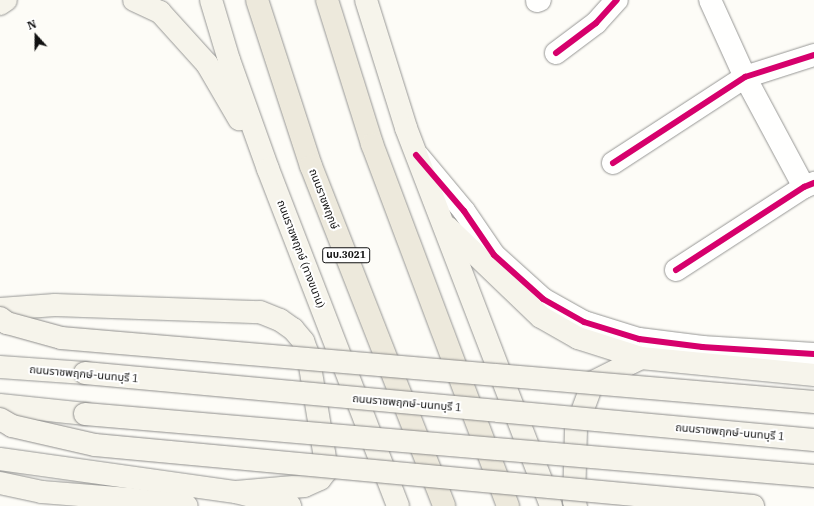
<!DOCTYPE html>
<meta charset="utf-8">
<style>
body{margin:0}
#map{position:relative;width:814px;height:506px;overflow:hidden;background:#fdfcf7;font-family:"IBM Plex Serif","Noto Sans Thai",serif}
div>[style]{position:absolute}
.roads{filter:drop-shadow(0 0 1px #979795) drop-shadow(0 0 1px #979795)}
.street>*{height:22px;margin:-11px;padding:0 11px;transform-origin:11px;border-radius:11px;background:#fffffe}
.secondary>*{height:22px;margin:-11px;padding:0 11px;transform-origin:11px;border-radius:11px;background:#f6f4eb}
.primary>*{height:22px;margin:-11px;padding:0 11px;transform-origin:11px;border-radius:11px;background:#ede9dc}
.bridges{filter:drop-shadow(0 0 1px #8e8d8b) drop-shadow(0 0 1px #8e8d8b)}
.secondary-bridge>*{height:22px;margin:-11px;padding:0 11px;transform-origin:11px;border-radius:11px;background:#f6f4eb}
.cycleway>*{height:6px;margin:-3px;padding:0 3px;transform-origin:3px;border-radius:3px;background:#d6006c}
span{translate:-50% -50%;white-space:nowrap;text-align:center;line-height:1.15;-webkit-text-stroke:4px #fff;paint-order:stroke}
.shield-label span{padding:1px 3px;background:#fff;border:1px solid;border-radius:3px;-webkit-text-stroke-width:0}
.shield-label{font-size:10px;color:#111;font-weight:700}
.street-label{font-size:11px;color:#111}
.north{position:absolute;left:16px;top:16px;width:40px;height:40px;-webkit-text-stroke:3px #fff;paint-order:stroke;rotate:339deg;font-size:11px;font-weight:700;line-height:16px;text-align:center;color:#111}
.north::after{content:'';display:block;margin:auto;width:14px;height:18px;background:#111;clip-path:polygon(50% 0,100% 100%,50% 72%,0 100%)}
</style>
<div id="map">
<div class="roads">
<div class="street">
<i style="left:710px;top:0;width:85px;rotate:65.6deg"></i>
<i style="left:745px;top:77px;width:125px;rotate:61.8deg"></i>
<i style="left:537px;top:1px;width:3px;rotate:-18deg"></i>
<i style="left:556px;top:53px;width:50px;rotate:-36.9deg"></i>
<i style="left:596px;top:23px;width:31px;rotate:-48deg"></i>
<i style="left:419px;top:157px;width:70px;rotate:50.2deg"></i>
<i style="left:464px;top:211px;width:53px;rotate:55.7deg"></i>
<i style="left:494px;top:255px;width:66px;rotate:41.9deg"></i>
<i style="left:543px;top:299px;width:47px;rotate:29.3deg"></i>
<i style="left:584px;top:322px;width:58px;rotate:17.2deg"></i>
<i style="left:639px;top:339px;width:64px;rotate:7.2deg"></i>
<i style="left:702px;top:347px;width:112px;rotate:3.6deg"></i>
<i style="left:613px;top:163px;width:158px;rotate:-33.1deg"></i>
<i style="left:745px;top:77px;width:72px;rotate:-17.7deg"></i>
<i style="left:676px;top:270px;width:153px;rotate:-33deg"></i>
<i style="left:804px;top:187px;width:11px;rotate:-22deg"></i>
</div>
<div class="secondary">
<i style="left:134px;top:0;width:29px;rotate:25deg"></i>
<i style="left:160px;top:12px;width:70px;rotate:47.9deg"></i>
<i style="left:207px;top:64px;width:64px;rotate:59.8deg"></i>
<i style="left:211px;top:0;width:63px;rotate:73.3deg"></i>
<i style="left:229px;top:60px;width:116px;rotate:70.3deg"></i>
<i style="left:268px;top:169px;width:361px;rotate:68.9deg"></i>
<i style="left:366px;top:0;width:134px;rotate:72.6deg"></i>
<i style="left:406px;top:128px;width:405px;rotate:69deg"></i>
<i style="left:0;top:4px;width:7px;rotate:-34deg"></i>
<i style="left:447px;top:227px;width:130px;rotate:43.8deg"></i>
<i style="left:541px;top:317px;width:43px;rotate:29.6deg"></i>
<i style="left:578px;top:338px;width:66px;rotate:17.6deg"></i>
<i style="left:641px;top:358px;width:174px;rotate:5.6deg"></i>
<i style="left:0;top:309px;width:55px;rotate:-4.2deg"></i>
<i style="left:55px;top:305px;width:205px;rotate:2deg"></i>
<i style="left:260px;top:312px;width:22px;rotate:22deg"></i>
<i style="left:280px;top:320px;width:16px;rotate:35deg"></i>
<i style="left:293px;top:329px;width:16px;rotate:50deg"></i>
<i style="left:303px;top:341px;width:14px;rotate:69deg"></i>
<i style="left:308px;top:354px;width:118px;rotate:80.7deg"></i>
<i style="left:327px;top:470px;width:11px;rotate:128deg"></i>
<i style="left:320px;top:479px;width:17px;rotate:156deg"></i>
<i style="left:304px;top:486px;width:68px;rotate:175deg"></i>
<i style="left:0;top:367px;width:85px;rotate:4deg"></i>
<i style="left:0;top:405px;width:85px;rotate:6deg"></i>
<i style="left:0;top:459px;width:238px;rotate:8deg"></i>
<i style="left:236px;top:492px;width:56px;rotate:14.5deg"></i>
<i style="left:0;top:483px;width:43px;rotate:12.1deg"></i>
<i style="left:42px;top:492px;width:87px;rotate:4.6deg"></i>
<i style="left:129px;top:499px;width:58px;rotate:6.9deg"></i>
<i style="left:576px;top:506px;width:5px;rotate:-112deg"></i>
<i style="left:574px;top:501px;width:73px;rotate:-88.4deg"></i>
<i style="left:576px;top:428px;width:49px;rotate:-69.7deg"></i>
<i style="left:593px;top:382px;width:54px;rotate:-26.6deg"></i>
</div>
<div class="primary">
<i style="left:257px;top:0;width:175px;rotate:72deg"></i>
<i style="left:311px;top:166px;width:365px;rotate:68.6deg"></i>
<i style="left:327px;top:0;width:151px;rotate:72.6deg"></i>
<i style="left:372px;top:144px;width:387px;rotate:69.4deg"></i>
</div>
</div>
<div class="bridges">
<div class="secondary-bridge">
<i style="left:0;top:318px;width:9px;rotate:36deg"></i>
<i style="left:7px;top:323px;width:56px;rotate:15.5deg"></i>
<i style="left:61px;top:338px;width:756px;rotate:4.86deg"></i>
<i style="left:85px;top:373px;width:732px;rotate:5.25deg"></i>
<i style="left:85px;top:414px;width:732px;rotate:4.86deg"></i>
<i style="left:0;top:419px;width:14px;rotate:30deg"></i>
<i style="left:12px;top:426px;width:85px;rotate:12.9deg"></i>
<i style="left:95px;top:445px;width:661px;rotate:5.3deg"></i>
</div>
</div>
<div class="cycleway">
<i style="left:556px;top:53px;width:50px;rotate:-36.9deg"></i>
<i style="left:596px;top:23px;width:31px;rotate:-48deg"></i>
<i style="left:416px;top:155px;width:74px;rotate:49.4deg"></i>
<i style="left:464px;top:211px;width:53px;rotate:55.7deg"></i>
<i style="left:494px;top:255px;width:66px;rotate:41.9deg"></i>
<i style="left:543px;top:299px;width:47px;rotate:29.3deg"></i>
<i style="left:584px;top:322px;width:58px;rotate:17.2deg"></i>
<i style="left:639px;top:339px;width:64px;rotate:7.2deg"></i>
<i style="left:702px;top:347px;width:112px;rotate:3.6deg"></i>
<i style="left:613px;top:163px;width:158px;rotate:-33.1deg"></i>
<i style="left:745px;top:77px;width:72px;rotate:-17.7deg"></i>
<i style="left:676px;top:270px;width:153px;rotate:-33deg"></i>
<i style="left:804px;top:187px;width:11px;rotate:-22deg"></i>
</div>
<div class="shield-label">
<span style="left:346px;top:255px">นบ.3021</span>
</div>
<div class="street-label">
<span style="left:324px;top:199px;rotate:69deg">ถนนราชพฤกษ์</span>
<span style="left:301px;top:254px;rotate:69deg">ถนนราชพฤกษ์ (ทางขนาน)</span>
<span style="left:84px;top:374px;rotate:5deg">ถนนราชพฤกษ์-นนทบุรี 1</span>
<span style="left:407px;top:403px;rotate:5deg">ถนนราชพฤกษ์-นนทบุรี 1</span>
<span style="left:730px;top:432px;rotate:5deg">ถนนราชพฤกษ์-นนทบุรี 1</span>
</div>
<div class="north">N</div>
</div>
